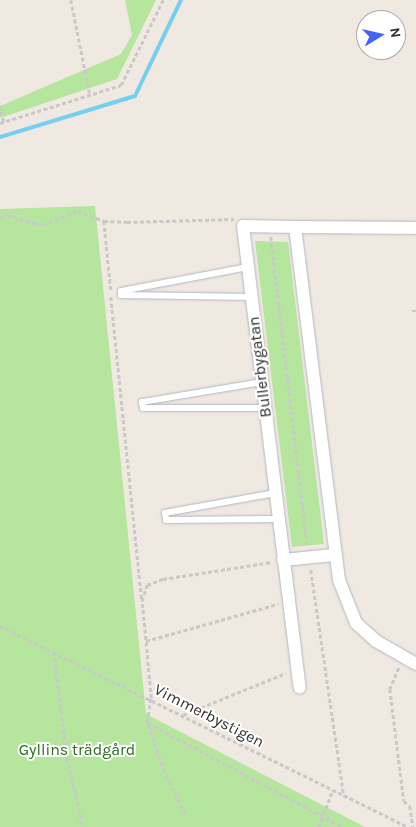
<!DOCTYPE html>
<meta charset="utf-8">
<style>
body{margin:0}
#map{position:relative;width:416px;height:827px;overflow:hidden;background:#efe9e1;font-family:Karla,sans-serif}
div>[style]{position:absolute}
.green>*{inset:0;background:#b6e59e}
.stream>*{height:4px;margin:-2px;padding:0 2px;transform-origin:2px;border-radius:2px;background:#75cff0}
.path>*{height:2.5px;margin-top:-1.25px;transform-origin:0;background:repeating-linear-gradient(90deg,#c9c9c9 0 4px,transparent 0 6.5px)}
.roads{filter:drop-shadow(0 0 1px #b4b7c1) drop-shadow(0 0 1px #b4b7c1)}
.lane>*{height:6px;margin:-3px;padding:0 3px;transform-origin:3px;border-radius:3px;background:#fff}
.street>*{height:12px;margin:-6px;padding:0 6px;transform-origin:6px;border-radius:6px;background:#fff}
span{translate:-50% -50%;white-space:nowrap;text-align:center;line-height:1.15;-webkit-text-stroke:4px #fff;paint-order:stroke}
.street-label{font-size:16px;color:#2e2e2e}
.park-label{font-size:16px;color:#2c6e1b}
.north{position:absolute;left:356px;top:10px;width:50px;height:50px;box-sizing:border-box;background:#fff;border:1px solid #ababab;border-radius:50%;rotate:81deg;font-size:14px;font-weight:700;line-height:20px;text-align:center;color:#2e2e2e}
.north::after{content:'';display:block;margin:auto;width:18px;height:22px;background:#4264fb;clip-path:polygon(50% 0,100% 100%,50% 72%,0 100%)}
</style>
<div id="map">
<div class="green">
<i style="clip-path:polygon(125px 0,156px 0,117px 79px,0 118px,0 106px,121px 54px,132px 35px)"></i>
<i style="clip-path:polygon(95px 206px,146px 714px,365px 827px,0 827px,0 209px)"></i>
<i style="clip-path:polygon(255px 241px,288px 242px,324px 544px,292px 547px)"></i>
</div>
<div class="stream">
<i style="left:0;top:137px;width:141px;rotate:-16.9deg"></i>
<i style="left:135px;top:96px;width:106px;rotate:-64.4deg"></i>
</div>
<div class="path">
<i style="left:71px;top:0;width:97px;rotate:78.7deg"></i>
<i style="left:0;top:105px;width:17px;rotate:77deg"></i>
<i style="left:0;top:123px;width:127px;rotate:-17.4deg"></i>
<i style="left:121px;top:85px;width:95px;rotate:-63.7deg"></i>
<i style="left:0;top:218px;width:8px;rotate:-23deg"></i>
<i style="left:7px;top:215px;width:37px;rotate:16deg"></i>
<i style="left:43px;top:225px;width:38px;rotate:-22deg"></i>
<i style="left:78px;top:211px;width:28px;rotate:21deg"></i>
<i style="left:104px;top:221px;width:23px;rotate:2deg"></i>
<i style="left:127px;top:222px;width:107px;rotate:-1.6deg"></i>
<i style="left:104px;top:221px;width:70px;rotate:84.3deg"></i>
<i style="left:271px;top:237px;width:310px;rotate:83.3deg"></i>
<i style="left:111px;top:297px;width:306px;rotate:84.2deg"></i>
<i style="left:412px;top:311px;width:4px"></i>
<i style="left:311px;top:570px;width:229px;rotate:81.7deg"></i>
<i style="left:0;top:626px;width:455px;rotate:26.2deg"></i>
<i style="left:146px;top:641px;width:137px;rotate:-15.7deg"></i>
<i style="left:54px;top:652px;width:107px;rotate:83deg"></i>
<i style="left:67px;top:758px;width:71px;rotate:76.9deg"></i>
<i style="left:399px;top:668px;width:23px;rotate:113deg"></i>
<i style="left:390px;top:689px;width:113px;rotate:82.9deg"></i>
<i style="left:404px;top:801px;width:8px;rotate:40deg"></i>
<i style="left:410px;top:806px;width:21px;rotate:82deg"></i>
<i style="left:183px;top:715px;width:111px;rotate:-22.2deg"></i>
<i style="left:148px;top:723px;width:221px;rotate:28.1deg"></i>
<i style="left:185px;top:814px;width:47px;rotate:-116.6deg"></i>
<i style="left:164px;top:772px;width:53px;rotate:-108.8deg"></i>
<i style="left:147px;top:722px;width:24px;rotate:-81deg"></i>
<i style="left:151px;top:698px;width:97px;rotate:-95.3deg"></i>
<i style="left:142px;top:601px;width:17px;rotate:-73deg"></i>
<i style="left:147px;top:585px;width:17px;rotate:-21deg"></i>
<i style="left:163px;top:579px;width:110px;rotate:-8.9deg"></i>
<i style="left:319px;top:827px;width:38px;rotate:-70deg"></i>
</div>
<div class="roads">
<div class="lane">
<i style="left:248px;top:267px;width:129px;rotate:169.3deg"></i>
<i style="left:121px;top:291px;width:4px;rotate:90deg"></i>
<i style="left:121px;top:295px;width:131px;rotate:0.9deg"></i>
<i style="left:262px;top:382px;width:122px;rotate:170.5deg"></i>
<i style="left:142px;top:402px;width:6px;rotate:81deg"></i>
<i style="left:143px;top:408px;width:122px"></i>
<i style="left:275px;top:493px;width:112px;rotate:169.7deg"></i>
<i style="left:165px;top:513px;width:7px;rotate:82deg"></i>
<i style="left:166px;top:520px;width:112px;rotate:-0.5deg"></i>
</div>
<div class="street">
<i style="left:295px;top:227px;width:52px;rotate:-178.9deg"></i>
<i style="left:243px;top:226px;width:465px;rotate:83deg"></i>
<i style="left:416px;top:228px;width:121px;rotate:-179.5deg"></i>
<i style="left:295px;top:227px;width:356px;rotate:82.9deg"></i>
<i style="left:339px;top:580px;width:46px;rotate:68.4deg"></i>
<i style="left:356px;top:623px;width:27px;rotate:42deg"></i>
<i style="left:376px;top:641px;width:46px;rotate:29.9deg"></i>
<i style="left:283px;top:560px;width:51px;rotate:-5.6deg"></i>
</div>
</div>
<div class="street-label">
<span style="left:260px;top:367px;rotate:-97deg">Bullerbygatan</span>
<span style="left:209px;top:716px;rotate:27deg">Vimmerbystigen</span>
</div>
<div class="park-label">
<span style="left:77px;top:750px">Gyllins trädgård</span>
</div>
<div class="north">N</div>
</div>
